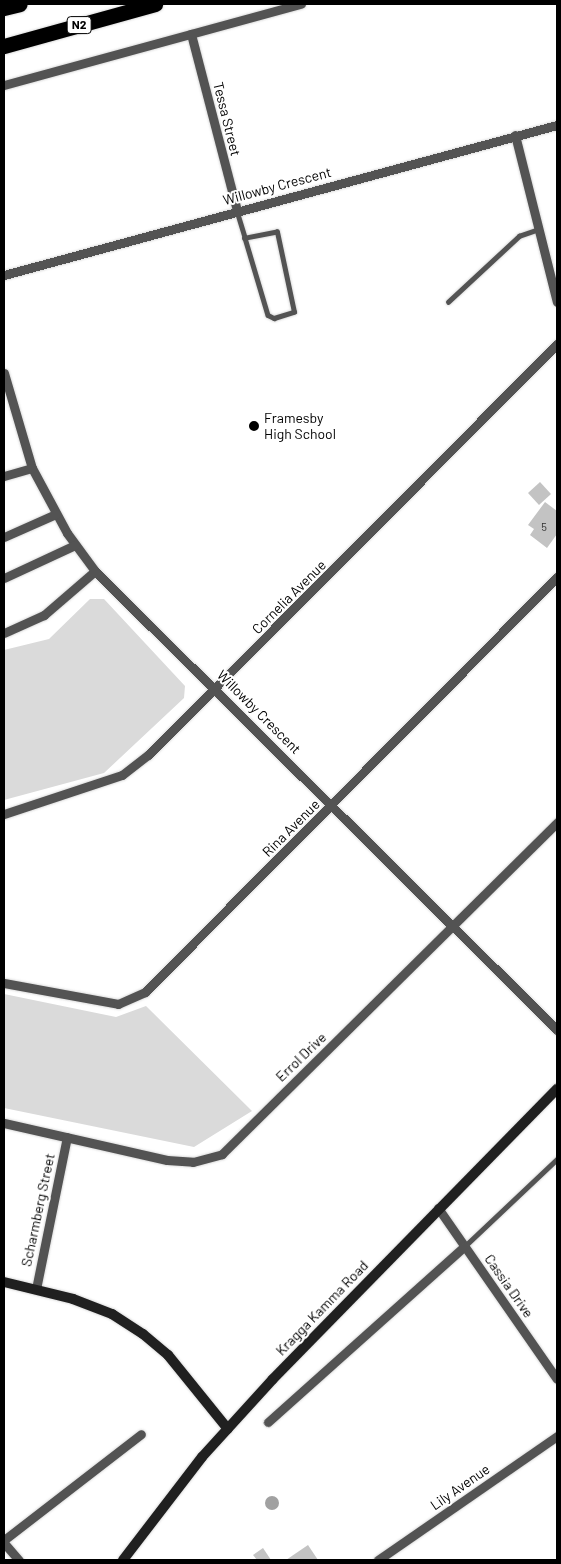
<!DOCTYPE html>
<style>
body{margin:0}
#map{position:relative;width:561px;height:1564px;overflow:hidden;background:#fff;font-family:Barlow,sans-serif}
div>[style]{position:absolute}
.green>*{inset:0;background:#dadada}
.water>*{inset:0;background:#a1a1a1}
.round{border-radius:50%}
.building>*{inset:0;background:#c3c3c3}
.roads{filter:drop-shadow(0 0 1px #dbdbdb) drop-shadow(0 0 1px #dbdbdb)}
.lane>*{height:4.5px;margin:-2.25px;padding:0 2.25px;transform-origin:2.25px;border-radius:2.25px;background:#535353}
.street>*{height:9px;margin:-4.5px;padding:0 4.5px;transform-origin:4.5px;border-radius:4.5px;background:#535353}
.secondary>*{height:10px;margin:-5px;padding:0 5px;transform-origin:5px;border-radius:5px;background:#202020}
.highway>*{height:15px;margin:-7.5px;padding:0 7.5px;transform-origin:7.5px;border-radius:7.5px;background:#000}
.dots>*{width:14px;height:14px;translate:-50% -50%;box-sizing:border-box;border:2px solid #fff;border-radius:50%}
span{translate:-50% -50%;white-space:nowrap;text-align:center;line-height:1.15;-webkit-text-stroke:4px #fff;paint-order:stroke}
.number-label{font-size:11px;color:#313131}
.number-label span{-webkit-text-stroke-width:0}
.shield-label span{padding:1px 4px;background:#fff;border:1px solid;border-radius:4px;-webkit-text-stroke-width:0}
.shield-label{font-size:12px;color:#000;font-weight:700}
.street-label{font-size:14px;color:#000}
.poi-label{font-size:14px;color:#000}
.left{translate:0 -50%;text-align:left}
.frame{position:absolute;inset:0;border:5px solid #000;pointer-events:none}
</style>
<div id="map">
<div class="green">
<i style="clip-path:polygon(90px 599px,104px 599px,185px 686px,184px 698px,104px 773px,4px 800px,4px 650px,49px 639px)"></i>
<i style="clip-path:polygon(4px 994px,116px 1017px,146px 1006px,252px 1111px,194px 1147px,4px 1108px)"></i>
</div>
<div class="water">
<i class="round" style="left:265px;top:1496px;width:14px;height:14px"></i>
</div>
<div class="building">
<i style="clip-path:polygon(540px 482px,551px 494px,539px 505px,528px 493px)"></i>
<i style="clip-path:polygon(545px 502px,557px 511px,557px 534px,547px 548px,530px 535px,534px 529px,528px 525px)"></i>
<i style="clip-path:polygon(308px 1545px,318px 1560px,286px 1560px)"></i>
<i style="clip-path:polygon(263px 1548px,271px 1560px,257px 1560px,253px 1555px)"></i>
</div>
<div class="roads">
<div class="lane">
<i style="left:237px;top:211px;width:28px;rotate:73deg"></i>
<i style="left:245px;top:238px;width:80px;rotate:73.4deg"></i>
<i style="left:268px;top:315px;width:7px;rotate:27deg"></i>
<i style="left:274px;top:318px;width:21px;rotate:-17deg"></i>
<i style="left:294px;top:312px;width:82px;rotate:-102deg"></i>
<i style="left:277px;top:232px;width:33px;rotate:169deg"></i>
<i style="left:448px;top:302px;width:97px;rotate:-42.9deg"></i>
<i style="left:519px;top:236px;width:21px;rotate:-19deg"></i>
<i style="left:465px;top:1246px;width:127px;rotate:-43.4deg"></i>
</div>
<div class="street">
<i style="left:191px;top:34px;width:183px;rotate:75.4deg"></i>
<i style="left:4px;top:85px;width:308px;rotate:-15.3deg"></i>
<i style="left:515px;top:135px;width:172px;rotate:75.9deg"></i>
<i style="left:4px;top:275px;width:573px;rotate:-15.18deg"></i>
<i style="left:4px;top:373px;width:99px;rotate:73.6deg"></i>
<i style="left:32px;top:468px;width:74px;rotate:61.7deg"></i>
<i style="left:67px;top:533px;width:47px;rotate:53.6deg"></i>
<i style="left:95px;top:571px;width:651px;rotate:44.81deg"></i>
<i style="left:4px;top:476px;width:29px;rotate:-16deg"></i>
<i style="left:4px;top:537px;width:57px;rotate:-23.9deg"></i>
<i style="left:4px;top:578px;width:78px;rotate:-24.9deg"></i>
<i style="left:4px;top:633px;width:44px;rotate:-24.2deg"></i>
<i style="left:44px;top:615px;width:67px;rotate:-40.8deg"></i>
<i style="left:4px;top:814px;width:124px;rotate:-18.3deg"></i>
<i style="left:122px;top:775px;width:33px;rotate:-38deg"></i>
<i style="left:148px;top:755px;width:580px;rotate:-45.14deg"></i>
<i style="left:4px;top:983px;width:116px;rotate:10.4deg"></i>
<i style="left:118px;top:1004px;width:30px;rotate:-24deg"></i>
<i style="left:145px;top:992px;width:585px;rotate:-45.21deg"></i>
<i style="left:4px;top:1123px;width:167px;rotate:12.8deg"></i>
<i style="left:167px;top:1160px;width:26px;rotate:4deg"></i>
<i style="left:193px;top:1162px;width:30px;rotate:-15deg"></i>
<i style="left:222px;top:1154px;width:472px;rotate:-44.7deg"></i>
<i style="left:438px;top:1208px;width:208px;rotate:55.2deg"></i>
<i style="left:36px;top:1289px;width:155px;rotate:-78.5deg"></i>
<i style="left:268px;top:1422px;width:263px;rotate:-41.8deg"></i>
<i style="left:4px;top:1540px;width:173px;rotate:-37.7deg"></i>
<i style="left:4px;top:1543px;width:23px;rotate:49deg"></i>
<i style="left:378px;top:1560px;width:218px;rotate:-34.7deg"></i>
</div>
<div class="secondary">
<i style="left:4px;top:1282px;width:71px;rotate:13.8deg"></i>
<i style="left:73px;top:1299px;width:42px;rotate:21deg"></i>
<i style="left:112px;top:1314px;width:37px;rotate:33deg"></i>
<i style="left:143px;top:1334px;width:33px;rotate:40deg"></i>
<i style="left:168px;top:1355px;width:95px;rotate:51deg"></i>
<i style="left:123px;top:1560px;width:130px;rotate:-52.5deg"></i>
<i style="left:202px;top:1457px;width:105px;rotate:-47.7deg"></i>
<i style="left:273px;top:1379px;width:406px;rotate:-45.6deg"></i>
</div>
<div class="highway">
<i style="left:4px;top:8px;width:16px;rotate:-14deg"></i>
<i style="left:4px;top:46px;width:157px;rotate:-15.5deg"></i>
</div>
</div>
<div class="dots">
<i style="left:254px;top:426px;background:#000"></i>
</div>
<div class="number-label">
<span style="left:544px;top:527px">5</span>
</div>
<div class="shield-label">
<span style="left:79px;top:25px">N2</span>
</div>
<div class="street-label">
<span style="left:227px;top:119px;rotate:76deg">Tessa Street</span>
<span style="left:277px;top:186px;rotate:-15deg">Willowby Crescent</span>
<span style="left:289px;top:597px;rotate:-45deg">Cornelia Avenue</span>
<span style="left:259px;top:712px;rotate:45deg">Willowby Crescent</span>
<span style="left:291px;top:828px;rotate:-45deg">Rina Avenue</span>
<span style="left:301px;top:1057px;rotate:-44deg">Errol Drive</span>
<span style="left:38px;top:1210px;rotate:-78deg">Scharmberg Street</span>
<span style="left:509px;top:1286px;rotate:55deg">Cassia Drive</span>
<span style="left:322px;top:1308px;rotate:-46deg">Kragga Kamma Road</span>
<span style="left:460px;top:1487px;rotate:-35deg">Lily Avenue</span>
</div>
<div class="poi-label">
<span class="left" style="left:264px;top:426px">Framesby<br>High School</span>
</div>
<div class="frame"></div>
</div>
